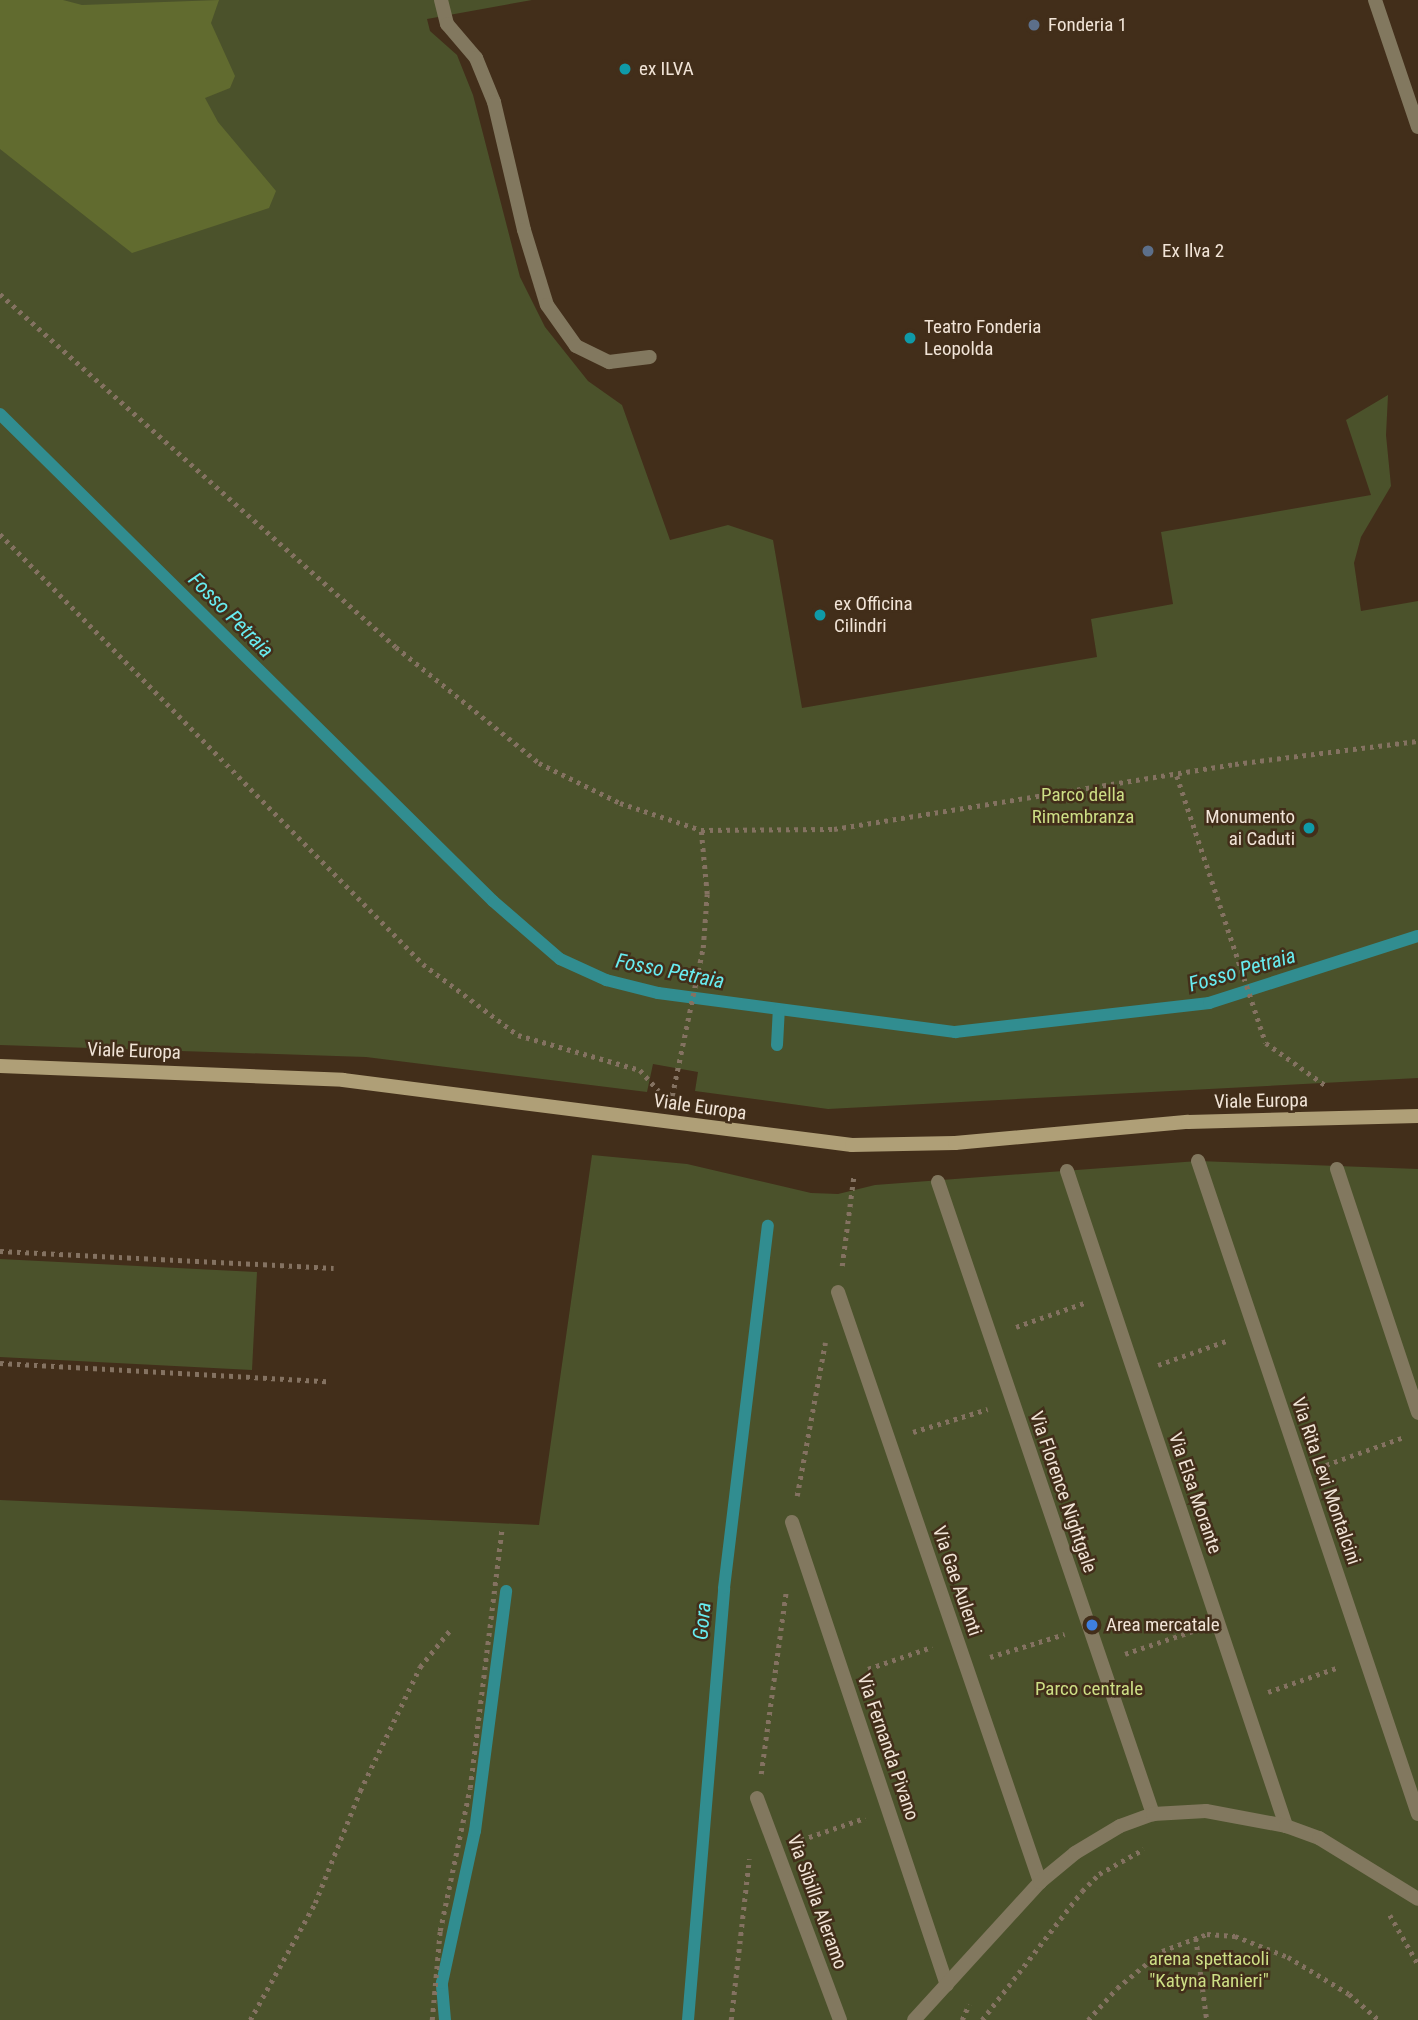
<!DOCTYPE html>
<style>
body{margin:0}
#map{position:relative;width:1418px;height:2020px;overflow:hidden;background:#422e1a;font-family:"Roboto Condensed",sans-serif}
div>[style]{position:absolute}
.green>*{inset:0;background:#4b522b}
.forest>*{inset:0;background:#616b2f}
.stream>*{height:12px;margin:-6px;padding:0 6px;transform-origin:6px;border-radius:6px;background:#318d90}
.path>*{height:4.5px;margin-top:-2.25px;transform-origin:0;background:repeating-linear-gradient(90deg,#847261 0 3.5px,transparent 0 8.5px)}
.service>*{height:14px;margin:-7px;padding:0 7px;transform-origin:7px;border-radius:7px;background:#82785f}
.pedestrian>*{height:14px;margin:-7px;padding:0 7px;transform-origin:7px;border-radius:7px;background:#82785f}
.minor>*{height:14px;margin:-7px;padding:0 7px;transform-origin:7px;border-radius:7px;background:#82785f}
.secondary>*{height:14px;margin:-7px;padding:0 7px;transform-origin:7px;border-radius:7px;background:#af9f77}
.dots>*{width:19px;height:19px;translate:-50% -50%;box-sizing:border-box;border:4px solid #422e1a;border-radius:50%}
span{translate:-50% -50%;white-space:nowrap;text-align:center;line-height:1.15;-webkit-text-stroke:5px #422e1a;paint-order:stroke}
.poi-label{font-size:19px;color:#f1e4d7}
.left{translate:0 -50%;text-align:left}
.right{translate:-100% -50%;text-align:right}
.park-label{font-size:19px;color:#cdde85}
.street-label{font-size:19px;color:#f1e4d7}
.water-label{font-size:21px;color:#68ecf0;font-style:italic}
</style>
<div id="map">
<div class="green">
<i style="clip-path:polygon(0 0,532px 0,427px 19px,430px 31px,457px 55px,473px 95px,520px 277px,545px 327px,588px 381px,622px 405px,670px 540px,728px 525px,773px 540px,802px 708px,1097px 657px,1091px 619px,1173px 604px,1161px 532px,1371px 495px,1346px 420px,1388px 395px,1386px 435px,1391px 486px,1361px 537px,1354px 563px,1361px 611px,1418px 601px,1418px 1078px,828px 1109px,695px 1091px,698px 1072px,653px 1064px,647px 1092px,366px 1057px,0 1045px)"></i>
<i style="clip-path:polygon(592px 1155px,687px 1164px,811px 1193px,838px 1194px,875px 1185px,1198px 1161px,1418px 1169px,1418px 2020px,0 2020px,0 1500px,539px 1525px)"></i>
<i style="clip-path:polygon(0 1259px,257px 1272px,252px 1370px,0 1357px)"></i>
</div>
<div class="forest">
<i style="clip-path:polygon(0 0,63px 0,82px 5px,219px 0,211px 23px,235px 76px,230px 88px,205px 98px,218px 122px,276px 191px,269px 208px,132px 253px,0 149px)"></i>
</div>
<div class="stream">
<i style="left:0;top:414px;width:693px;rotate:44.65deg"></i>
<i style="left:493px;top:901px;width:89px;rotate:40.9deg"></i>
<i style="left:560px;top:959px;width:51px;rotate:24.5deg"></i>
<i style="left:606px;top:980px;width:54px;rotate:14deg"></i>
<i style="left:658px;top:993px;width:300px;rotate:7.5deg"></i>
<i style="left:955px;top:1032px;width:256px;rotate:-6.5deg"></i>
<i style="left:1209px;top:1003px;width:219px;rotate:-17.8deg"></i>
<i style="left:777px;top:1045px;width:35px;rotate:-87deg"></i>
<i style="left:445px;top:2020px;width:37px;rotate:-95deg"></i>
<i style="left:442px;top:1983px;width:156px;rotate:-77.8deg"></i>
<i style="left:475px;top:1831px;width:242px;rotate:-82.6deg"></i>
<i style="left:688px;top:2020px;width:433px;rotate:-85.2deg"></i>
<i style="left:724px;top:1588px;width:365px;rotate:-83.1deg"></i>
</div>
<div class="path">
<i style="left:0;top:294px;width:530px;rotate:41.71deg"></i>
<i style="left:396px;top:647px;width:184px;rotate:39deg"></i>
<i style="left:539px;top:763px;width:90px;rotate:26.3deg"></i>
<i style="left:620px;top:803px;width:85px;rotate:18.4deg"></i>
<i style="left:701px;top:830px;width:133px;rotate:-0.4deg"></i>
<i style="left:834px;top:829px;width:406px;rotate:-9.2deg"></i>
<i style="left:1235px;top:764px;width:184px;rotate:-7.2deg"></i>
<i style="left:0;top:534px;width:603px;rotate:45.47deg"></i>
<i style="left:423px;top:964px;width:119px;rotate:36.8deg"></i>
<i style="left:518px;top:1035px;width:127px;rotate:16deg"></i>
<i style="left:640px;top:1070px;width:28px;rotate:48deg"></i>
<i style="left:1177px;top:776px;width:281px;rotate:71.6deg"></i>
<i style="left:1266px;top:1043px;width:76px;rotate:35.4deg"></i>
<i style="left:672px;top:1096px;width:151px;rotate:-78.2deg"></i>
<i style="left:703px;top:948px;width:54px;rotate:-85.8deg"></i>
<i style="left:707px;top:894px;width:64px;rotate:-95.4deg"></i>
<i style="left:0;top:1251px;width:334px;rotate:2.9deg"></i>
<i style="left:842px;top:1266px;width:93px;rotate:-82.6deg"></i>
<i style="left:1016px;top:1327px;width:72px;rotate:-19.4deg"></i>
<i style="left:0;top:1363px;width:327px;rotate:3.2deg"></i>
<i style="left:1158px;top:1365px;width:75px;rotate:-19.4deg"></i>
<i style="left:913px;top:1432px;width:78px;rotate:-17deg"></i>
<i style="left:1326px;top:1465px;width:83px;rotate:-19.7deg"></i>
<i style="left:797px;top:1496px;width:156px;rotate:-79.6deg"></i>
<i style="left:1125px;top:1654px;width:72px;rotate:-18.7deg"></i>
<i style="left:990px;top:1657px;width:78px;rotate:-17deg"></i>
<i style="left:868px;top:1669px;width:68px;rotate:-19deg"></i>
<i style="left:1268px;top:1692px;width:75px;rotate:-19.4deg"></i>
<i style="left:761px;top:1774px;width:184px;rotate:-82.2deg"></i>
<i style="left:801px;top:1840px;width:68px;rotate:-19deg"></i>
<i style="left:1390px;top:1915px;width:56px;rotate:60.3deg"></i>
<i style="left:1196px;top:1938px;width:83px;rotate:82.4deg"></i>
<i style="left:250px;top:2020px;width:134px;rotate:-60.9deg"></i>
<i style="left:315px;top:1903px;width:121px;rotate:-68.1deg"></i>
<i style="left:360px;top:1791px;width:138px;rotate:-64.2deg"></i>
<i style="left:420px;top:1667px;width:49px;rotate:-50.8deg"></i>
<i style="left:432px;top:2020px;width:89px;rotate:-84.9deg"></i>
<i style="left:440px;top:1931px;width:146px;rotate:-78.2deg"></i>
<i style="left:470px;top:1788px;width:261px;rotate:-83deg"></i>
<i style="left:731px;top:2020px;width:162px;rotate:-83.6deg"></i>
<i style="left:962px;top:2020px;width:17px;rotate:-66deg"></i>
<i style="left:982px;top:2020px;width:163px;rotate:-52.2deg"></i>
<i style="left:1082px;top:1891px;width:24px;rotate:-45deg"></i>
<i style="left:1099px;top:1874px;width:51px;rotate:-29.1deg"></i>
<i style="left:1088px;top:2020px;width:43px;rotate:-47.8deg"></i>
<i style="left:1117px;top:1988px;width:58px;rotate:-39.4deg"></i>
<i style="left:1162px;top:1951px;width:48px;rotate:-20.7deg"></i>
<i style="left:1207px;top:1934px;width:28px;rotate:4deg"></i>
<i style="left:1235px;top:1936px;width:57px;rotate:21.6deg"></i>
<i style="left:1288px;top:1957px;width:71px;rotate:31.2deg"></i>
<i style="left:1349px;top:1994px;width:40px;rotate:41deg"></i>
</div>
<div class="service">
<i style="left:441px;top:0;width:25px;rotate:76deg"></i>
<i style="left:447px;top:24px;width:45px;rotate:49.5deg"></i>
<i style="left:476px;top:58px;width:48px;rotate:67.8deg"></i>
<i style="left:494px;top:102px;width:131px;rotate:76.8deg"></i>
<i style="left:524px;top:230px;width:78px;rotate:73deg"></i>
<i style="left:547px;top:305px;width:50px;rotate:54.7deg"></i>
<i style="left:576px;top:346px;width:37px;rotate:26deg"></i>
<i style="left:609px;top:362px;width:41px;rotate:-7deg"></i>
</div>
<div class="pedestrian">
<i style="left:1198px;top:1161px;width:689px;rotate:71.38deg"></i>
<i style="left:1337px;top:1169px;width:257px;rotate:71.6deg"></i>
<i style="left:1067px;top:1171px;width:691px;rotate:71.51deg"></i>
<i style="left:938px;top:1182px;width:668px;rotate:71.21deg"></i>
<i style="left:838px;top:1292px;width:624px;rotate:71.1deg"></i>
<i style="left:792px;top:1522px;width:488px;rotate:71.5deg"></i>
<i style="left:757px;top:1798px;width:237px;rotate:69.5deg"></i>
<i style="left:914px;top:2020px;width:187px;rotate:-47.6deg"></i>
<i style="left:1040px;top:1882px;width:45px;rotate:-39.6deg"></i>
<i style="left:1075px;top:1853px;width:52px;rotate:-31deg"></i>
<i style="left:1120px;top:1826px;width:35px;rotate:-20deg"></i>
<i style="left:1153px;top:1814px;width:53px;rotate:-3.2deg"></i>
<i style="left:1206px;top:1811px;width:81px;rotate:10.6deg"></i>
<i style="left:1286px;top:1826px;width:35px;rotate:20deg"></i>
<i style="left:1319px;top:1838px;width:116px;rotate:31.6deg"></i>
</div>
<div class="minor">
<i style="left:1375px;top:0;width:134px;rotate:71.3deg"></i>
</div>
<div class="secondary">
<i style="left:0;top:1066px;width:343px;rotate:2.3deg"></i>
<i style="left:343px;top:1080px;width:513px;rotate:7.28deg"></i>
<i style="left:852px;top:1145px;width:103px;rotate:-1.1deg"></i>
<i style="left:955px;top:1143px;width:234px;rotate:-5.2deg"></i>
<i style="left:1188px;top:1122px;width:230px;rotate:-1.5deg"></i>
</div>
<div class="dots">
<i style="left:1034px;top:25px;background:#5c6f8a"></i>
<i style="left:625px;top:69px;background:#0f9aa8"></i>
<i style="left:1148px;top:251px;background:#5c6f8a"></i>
<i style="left:910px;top:338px;background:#0f9aa8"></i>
<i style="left:820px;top:615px;background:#0f9aa8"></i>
<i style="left:1309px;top:828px;background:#0f9aa8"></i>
<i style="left:1092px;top:1625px;background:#3f7fe0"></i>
</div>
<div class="poi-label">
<span class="left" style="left:1048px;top:25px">Fonderia 1</span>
<span class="left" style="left:639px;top:69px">ex ILVA</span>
<span class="left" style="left:1162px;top:251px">Ex Ilva 2</span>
<span class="left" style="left:924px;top:338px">Teatro Fonderia<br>Leopolda</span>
<span class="left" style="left:834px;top:615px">ex Officina<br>Cilindri</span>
<span class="right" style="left:1295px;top:828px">Monumento<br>ai Caduti</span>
<span class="left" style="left:1106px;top:1625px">Area mercatale</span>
</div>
<div class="park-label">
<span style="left:1083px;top:806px">Parco della<br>Rimembranza</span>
<span style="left:1089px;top:1689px">Parco centrale</span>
<span style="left:1209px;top:1970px">arena spettacoli<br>"Katyna Ranieri"</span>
</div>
<div class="street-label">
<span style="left:134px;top:1051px;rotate:2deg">Viale Europa</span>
<span style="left:1261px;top:1101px;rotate:-1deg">Viale Europa</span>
<span style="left:700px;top:1107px;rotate:8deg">Viale Europa</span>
<span style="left:1326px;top:1481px;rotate:71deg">Via Rita Levi Montalcini</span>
<span style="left:1063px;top:1492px;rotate:71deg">Via Florence Nightgale</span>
<span style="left:1195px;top:1493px;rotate:71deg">Via Elsa Morante</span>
<span style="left:957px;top:1581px;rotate:71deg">Via Gae Aulenti</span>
<span style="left:888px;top:1747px;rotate:71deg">Via Fernanda Pivano</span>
<span style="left:817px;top:1902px;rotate:70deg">Via Sibilla Aleramo</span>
</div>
<div class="water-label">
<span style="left:231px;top:615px;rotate:45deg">Fosso Petraia</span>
<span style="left:1242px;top:970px;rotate:-16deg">Fosso Petraia</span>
<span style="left:670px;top:971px;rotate:11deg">Fosso Petraia</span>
<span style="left:702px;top:1621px;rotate:-85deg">Gora</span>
</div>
</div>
